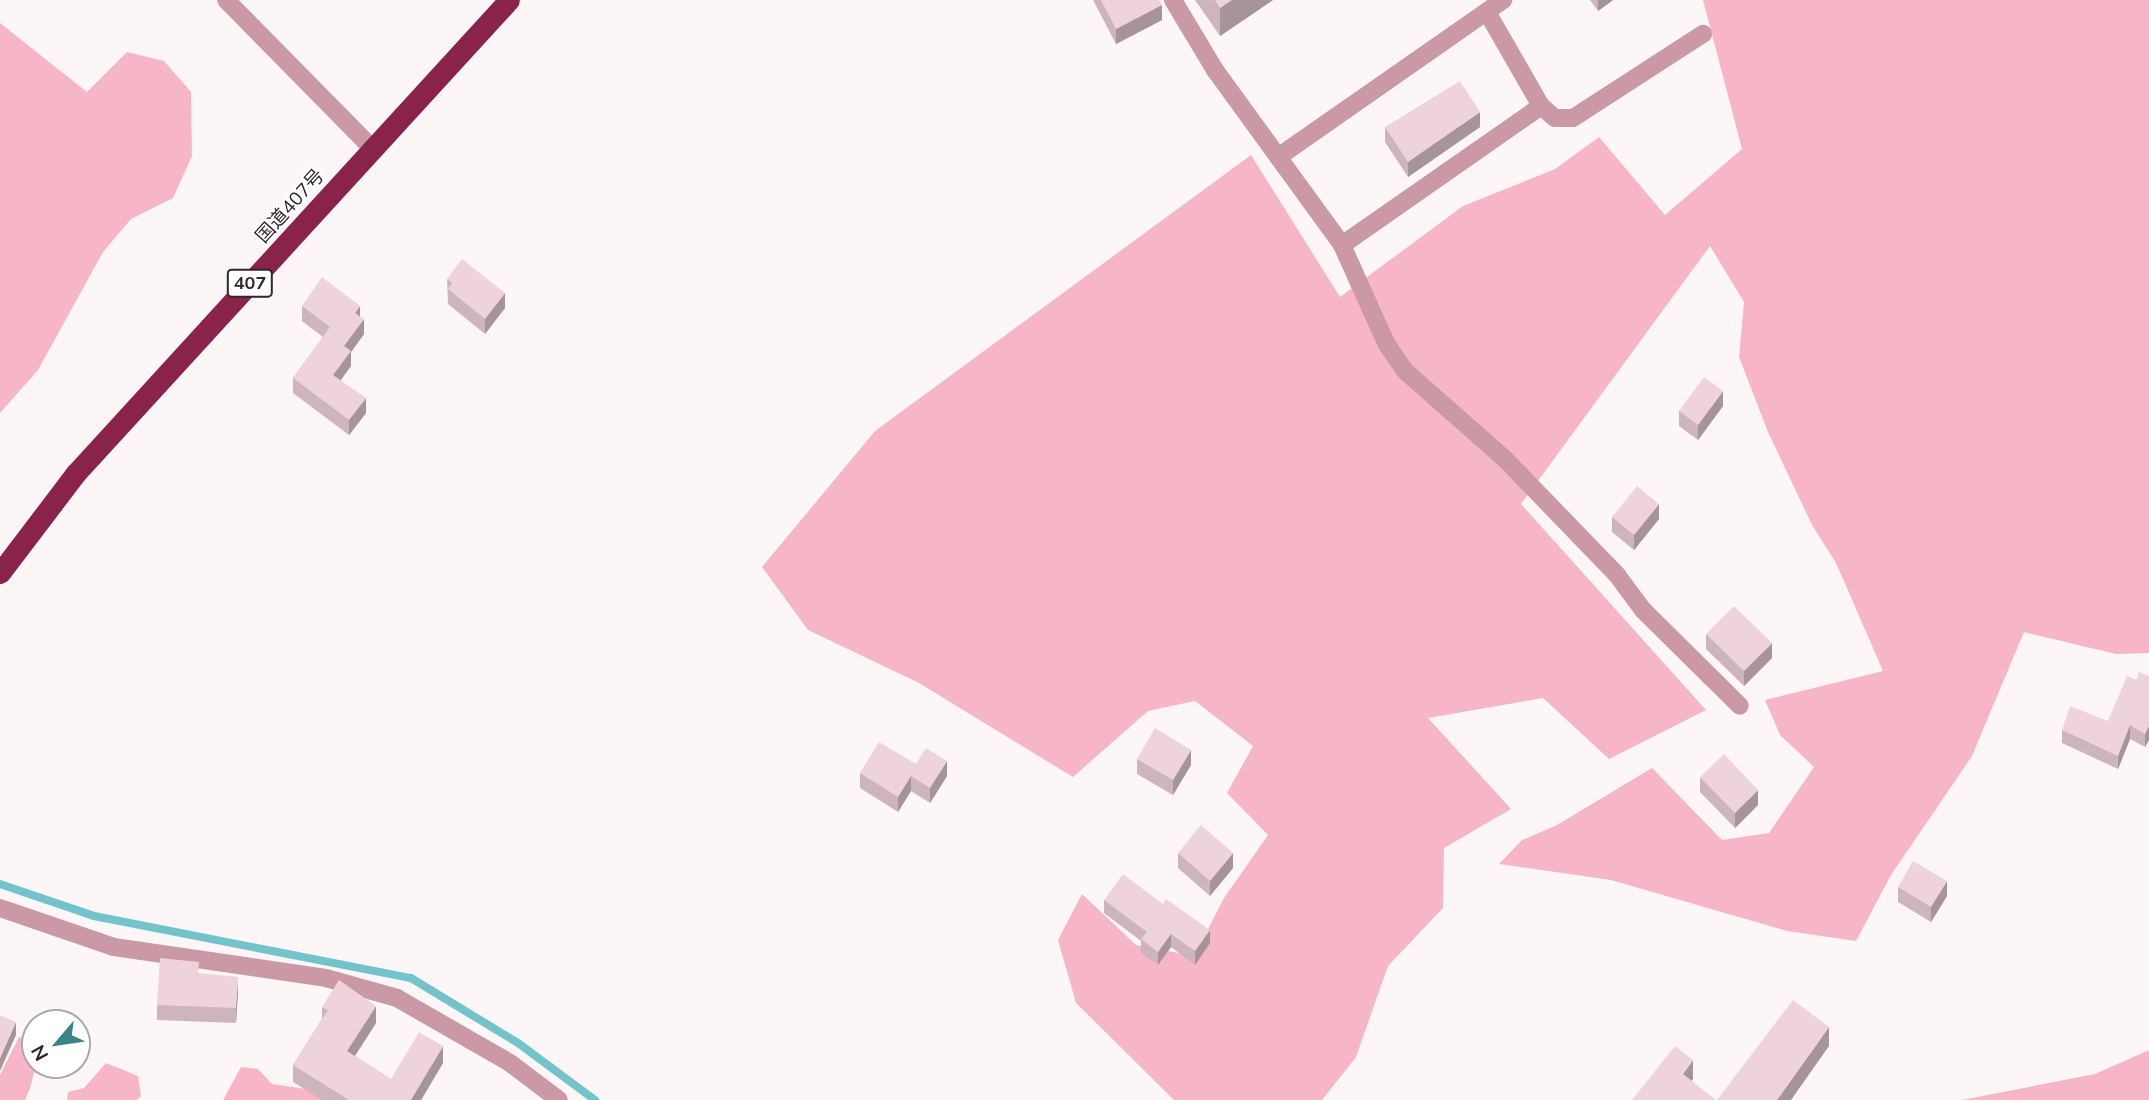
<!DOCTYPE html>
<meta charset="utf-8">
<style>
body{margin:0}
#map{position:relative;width:2149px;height:1100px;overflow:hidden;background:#fcf6f7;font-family:Mulish,"Noto Sans JP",sans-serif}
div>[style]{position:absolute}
.green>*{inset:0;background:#f6b6c8}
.stream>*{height:8px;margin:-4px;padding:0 4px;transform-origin:4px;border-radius:4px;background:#72c4ca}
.minor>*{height:18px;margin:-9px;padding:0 9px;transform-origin:9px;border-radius:9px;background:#cb98a6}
.highway>*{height:21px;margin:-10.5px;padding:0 10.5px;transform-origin:10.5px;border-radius:10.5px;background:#89234c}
.wall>*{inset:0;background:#ceb5bb}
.shaded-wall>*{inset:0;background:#a79499}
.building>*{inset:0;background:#efd3da}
span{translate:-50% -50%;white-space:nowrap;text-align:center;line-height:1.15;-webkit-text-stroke:5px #fff;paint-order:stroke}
.shield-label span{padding:2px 5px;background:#fff;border:2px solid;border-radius:5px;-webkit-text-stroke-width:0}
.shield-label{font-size:18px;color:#312629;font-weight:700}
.street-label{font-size:19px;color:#312629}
.north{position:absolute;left:21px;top:1009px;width:70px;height:70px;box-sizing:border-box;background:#fff;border:2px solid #ada8a9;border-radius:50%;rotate:241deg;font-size:19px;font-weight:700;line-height:28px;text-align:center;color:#312629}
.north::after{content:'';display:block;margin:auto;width:24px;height:32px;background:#3a8388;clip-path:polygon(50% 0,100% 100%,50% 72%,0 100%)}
</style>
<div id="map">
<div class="green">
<i style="clip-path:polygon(1703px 0,2149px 0,2149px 653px,2116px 654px,2024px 632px,1972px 756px,1891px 875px,1856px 941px,1787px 931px,1611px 880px,1499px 864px,1522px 840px,1557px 825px,1652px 768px,1722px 840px,1769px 833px,1814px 767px,1780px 735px,1765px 700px,1883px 671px,1836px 563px,1812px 525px,1768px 432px,1739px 357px,1744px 302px,1710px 246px,1521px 504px,1706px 710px,1609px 759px,1543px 698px,1428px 718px,1511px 809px,1444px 848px,1443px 908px,1388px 966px,1356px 1057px,1322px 1100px,1174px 1100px,1076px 1003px,1058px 940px,1082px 894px,1136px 945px,1194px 956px,1224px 898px,1268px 835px,1227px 793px,1253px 746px,1195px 701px,1148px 711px,1073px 777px,919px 683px,808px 630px,762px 567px,875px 431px,1251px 155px,1340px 297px,1463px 206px,1555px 169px,1599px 137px,1665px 215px,1742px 149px)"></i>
<i style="clip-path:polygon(0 23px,87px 92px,127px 52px,164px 61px,191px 92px,192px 156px,173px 198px,131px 219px,103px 252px,38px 370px,0 413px)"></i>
<i style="clip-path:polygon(19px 1037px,35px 1041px,36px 1065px,30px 1088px,25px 1100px,0 1100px,0 1075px)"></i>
<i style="clip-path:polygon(2149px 1050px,2149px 1100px,1962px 1100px,2095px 1074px)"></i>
<i style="clip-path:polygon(106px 1063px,138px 1076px,141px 1096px,136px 1100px,67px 1100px,68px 1092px,84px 1088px)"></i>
<i style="clip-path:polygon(241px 1067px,258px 1069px,272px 1084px,306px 1089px,330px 1100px,223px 1100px)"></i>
</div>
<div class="stream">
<i style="left:0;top:884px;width:99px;rotate:18.8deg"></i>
<i style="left:94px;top:916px;width:323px;rotate:11.1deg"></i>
<i style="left:411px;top:978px;width:125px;rotate:31.3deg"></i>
<i style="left:518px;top:1043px;width:96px;rotate:36.5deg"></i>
</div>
<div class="minor">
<i style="left:226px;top:0;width:209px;rotate:45.4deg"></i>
<i style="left:1173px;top:0;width:82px;rotate:59deg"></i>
<i style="left:1215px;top:70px;width:216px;rotate:54deg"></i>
<i style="left:1342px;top:245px;width:107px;rotate:65.8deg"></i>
<i style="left:1386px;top:343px;width:32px;rotate:56deg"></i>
<i style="left:1404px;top:370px;width:136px;rotate:41.4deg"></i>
<i style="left:1506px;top:460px;width:160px;rotate:46deg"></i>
<i style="left:1617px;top:575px;width:44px;rotate:53.4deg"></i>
<i style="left:1643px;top:610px;width:136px;rotate:44.7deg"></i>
<i style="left:1487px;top:12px;width:108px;rotate:60.1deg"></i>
<i style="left:1541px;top:106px;width:18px;rotate:41deg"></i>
<i style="left:1555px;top:118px;width:18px"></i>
<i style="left:1573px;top:118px;width:155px;rotate:-32.9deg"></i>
<i style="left:1281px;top:155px;width:271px;rotate:-34.9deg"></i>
<i style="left:1342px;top:245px;width:243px;rotate:-34.9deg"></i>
<i style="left:0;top:908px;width:120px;rotate:18.9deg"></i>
<i style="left:114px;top:947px;width:214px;rotate:8.3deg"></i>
<i style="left:326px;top:978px;width:74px;rotate:15.7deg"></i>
<i style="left:397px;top:998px;width:130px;rotate:29.9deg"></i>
<i style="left:510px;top:1063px;width:61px;rotate:37.1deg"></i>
</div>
<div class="highway">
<i style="left:0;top:573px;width:126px;rotate:-52.8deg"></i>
<i style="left:76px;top:473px;width:641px;rotate:-47.53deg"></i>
</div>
<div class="wall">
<i style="clip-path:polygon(1093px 0,1159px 0,1162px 20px,1116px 44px)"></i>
<i style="clip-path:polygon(1195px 0,1273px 0,1220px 36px)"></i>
<i style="clip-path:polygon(1590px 0,1613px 0,1598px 11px)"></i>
<i style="clip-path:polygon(1385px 127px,1480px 127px,1408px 177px,1385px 142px)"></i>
<i style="clip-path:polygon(447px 279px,505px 308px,485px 334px,448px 304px)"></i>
<i style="clip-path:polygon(302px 306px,360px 317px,364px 334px,351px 352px,351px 366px,341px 380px,366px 413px,349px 435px,293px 393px,293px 378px,323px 337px,302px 321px)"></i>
<i style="clip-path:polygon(1723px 406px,1698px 440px,1679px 426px,1679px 411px)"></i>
<i style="clip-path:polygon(1612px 517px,1659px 519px,1634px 550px,1612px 532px)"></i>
<i style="clip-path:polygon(1706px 634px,1772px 658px,1744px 686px,1706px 649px)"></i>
<i style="clip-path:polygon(2149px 676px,2149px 740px,2145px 747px,2130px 739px,2118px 769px,2062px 743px,2062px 730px,2108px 721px,2136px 680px)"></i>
<i style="clip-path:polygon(1137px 759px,1191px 765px,1173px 795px,1137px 774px)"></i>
<i style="clip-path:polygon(916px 764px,947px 776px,930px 803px,911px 791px,898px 812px,860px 788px,860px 773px)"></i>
<i style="clip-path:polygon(1700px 777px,1758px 805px,1735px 828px,1700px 792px)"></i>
<i style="clip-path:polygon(1178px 853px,1233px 868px,1210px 896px,1178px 868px)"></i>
<i style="clip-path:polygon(1898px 887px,1947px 896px,1931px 922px,1898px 902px)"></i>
<i style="clip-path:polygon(1104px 900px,1210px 943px,1195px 965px,1171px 947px,1158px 965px,1141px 953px,1141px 941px,1104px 913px)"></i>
<i style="clip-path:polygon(199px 973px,238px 992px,236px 1023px,157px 1020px,157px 1005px)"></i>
<i style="clip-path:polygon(322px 1007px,376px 1023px,355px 1056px,391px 1079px,443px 1063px,421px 1100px,322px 1100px,293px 1082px,293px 1065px,322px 1019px)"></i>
</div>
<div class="shaded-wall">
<i style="clip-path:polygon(1232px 0,1273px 0,1220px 36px,1220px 8px)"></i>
<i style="clip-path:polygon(1598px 0,1613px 0,1598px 11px)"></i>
<i style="clip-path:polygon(1162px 5px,1162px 20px,1116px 44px,1116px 29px)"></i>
<i style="clip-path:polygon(1480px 112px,1480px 127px,1408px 177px,1408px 162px)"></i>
<i style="clip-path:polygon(505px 293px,505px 308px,485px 334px,485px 319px)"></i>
<i style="clip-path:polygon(360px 306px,360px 321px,355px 313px)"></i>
<i style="clip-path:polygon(364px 319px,364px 334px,351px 352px,351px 366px,333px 390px,333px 375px,344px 346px)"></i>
<i style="clip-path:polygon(1723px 391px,1723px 406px,1698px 440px,1698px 425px)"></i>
<i style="clip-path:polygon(366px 398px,366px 413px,349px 435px,349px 420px)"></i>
<i style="clip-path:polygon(1659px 504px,1659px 519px,1634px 550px,1634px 535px)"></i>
<i style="clip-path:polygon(1772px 643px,1772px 658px,1744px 686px,1744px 671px)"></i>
<i style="clip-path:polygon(2130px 725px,2130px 739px,2118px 769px,2118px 756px)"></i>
<i style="clip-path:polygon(2149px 726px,2149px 740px,2145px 747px,2145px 734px)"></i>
<i style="clip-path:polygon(1191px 750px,1191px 765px,1173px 795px,1173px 780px)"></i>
<i style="clip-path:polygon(947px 761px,947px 776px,930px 803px,930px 788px)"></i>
<i style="clip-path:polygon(911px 776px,911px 791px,898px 812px,898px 797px)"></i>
<i style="clip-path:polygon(1758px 790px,1758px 805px,1735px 828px,1735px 813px)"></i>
<i style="clip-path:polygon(1233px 853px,1233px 868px,1210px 896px,1210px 881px)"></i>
<i style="clip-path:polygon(1947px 881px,1947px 896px,1931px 922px,1931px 907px)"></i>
<i style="clip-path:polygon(1210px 930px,1210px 943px,1195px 965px,1195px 951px)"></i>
<i style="clip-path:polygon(1171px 934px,1171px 947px,1158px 965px,1158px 952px)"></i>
<i style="clip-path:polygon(238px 977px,238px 992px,236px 1023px,236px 1008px)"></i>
<i style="clip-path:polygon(376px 1006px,376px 1023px,347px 1068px,347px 1051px)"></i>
<i style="clip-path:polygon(16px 1022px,16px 1035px,0 1071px,0 1058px)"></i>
<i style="clip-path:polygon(1829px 1027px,1829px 1046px,1791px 1100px,1777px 1100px)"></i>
<i style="clip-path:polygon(443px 1046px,443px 1063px,421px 1100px,411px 1100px)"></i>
<i style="clip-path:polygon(1693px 1060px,1693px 1079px,1683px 1093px,1683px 1074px)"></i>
</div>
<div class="building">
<i style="clip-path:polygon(1101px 0,1159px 0,1162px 5px,1116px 29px)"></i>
<i style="clip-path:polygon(1215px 0,1232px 0,1220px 8px)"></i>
<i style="clip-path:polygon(1460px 81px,1480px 112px,1408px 162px,1385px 127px)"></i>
<i style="clip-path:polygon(462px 259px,505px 293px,485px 319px,448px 289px,452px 283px,447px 279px)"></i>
<i style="clip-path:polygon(322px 277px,360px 306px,355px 313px,364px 319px,344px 346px,351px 351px,333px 375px,366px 398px,349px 420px,293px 378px,330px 327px,302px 306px)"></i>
<i style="clip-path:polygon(1704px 377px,1723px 391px,1698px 425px,1679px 411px)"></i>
<i style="clip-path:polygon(1637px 486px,1659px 504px,1634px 535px,1612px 517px)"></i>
<i style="clip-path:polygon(1734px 606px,1772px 643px,1744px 671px,1706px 634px)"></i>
<i style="clip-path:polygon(2139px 672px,2149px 676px,2149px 726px,2145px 734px,2130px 725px,2118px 756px,2062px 730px,2070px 706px,2108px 721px,2127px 676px,2136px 680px)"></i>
<i style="clip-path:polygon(1155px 728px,1191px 750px,1173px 780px,1137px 759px)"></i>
<i style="clip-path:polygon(879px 742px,916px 764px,926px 748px,947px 761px,930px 788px,911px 776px,898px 797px,860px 773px)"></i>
<i style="clip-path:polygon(1724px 754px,1758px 790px,1735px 813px,1700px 777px)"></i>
<i style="clip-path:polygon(1201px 825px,1233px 853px,1210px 881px,1178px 853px)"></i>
<i style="clip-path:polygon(1913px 861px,1947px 881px,1931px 907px,1898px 887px)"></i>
<i style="clip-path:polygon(1123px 874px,1163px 904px,1166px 899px,1210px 930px,1195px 951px,1171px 934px,1158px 952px,1141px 939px,1147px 932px,1104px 900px)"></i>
<i style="clip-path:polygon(160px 958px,199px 962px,198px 973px,238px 977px,236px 1008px,157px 1005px)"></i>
<i style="clip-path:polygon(339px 980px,376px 1006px,347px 1051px,391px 1079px,419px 1032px,443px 1046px,411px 1100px,349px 1100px,293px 1065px,328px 1010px,322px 1007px)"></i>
<i style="clip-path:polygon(1793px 1000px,1829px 1027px,1777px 1100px,1717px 1100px)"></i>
<i style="clip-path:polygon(0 1015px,16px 1022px,0 1058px)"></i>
<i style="clip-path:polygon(1675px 1046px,1693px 1060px,1683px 1074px,1716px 1100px,1632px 1100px)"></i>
</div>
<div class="shield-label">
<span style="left:250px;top:283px">407</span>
</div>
<div class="street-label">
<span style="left:290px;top:206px;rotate:-48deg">国道407号</span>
</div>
<div class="north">N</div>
</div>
